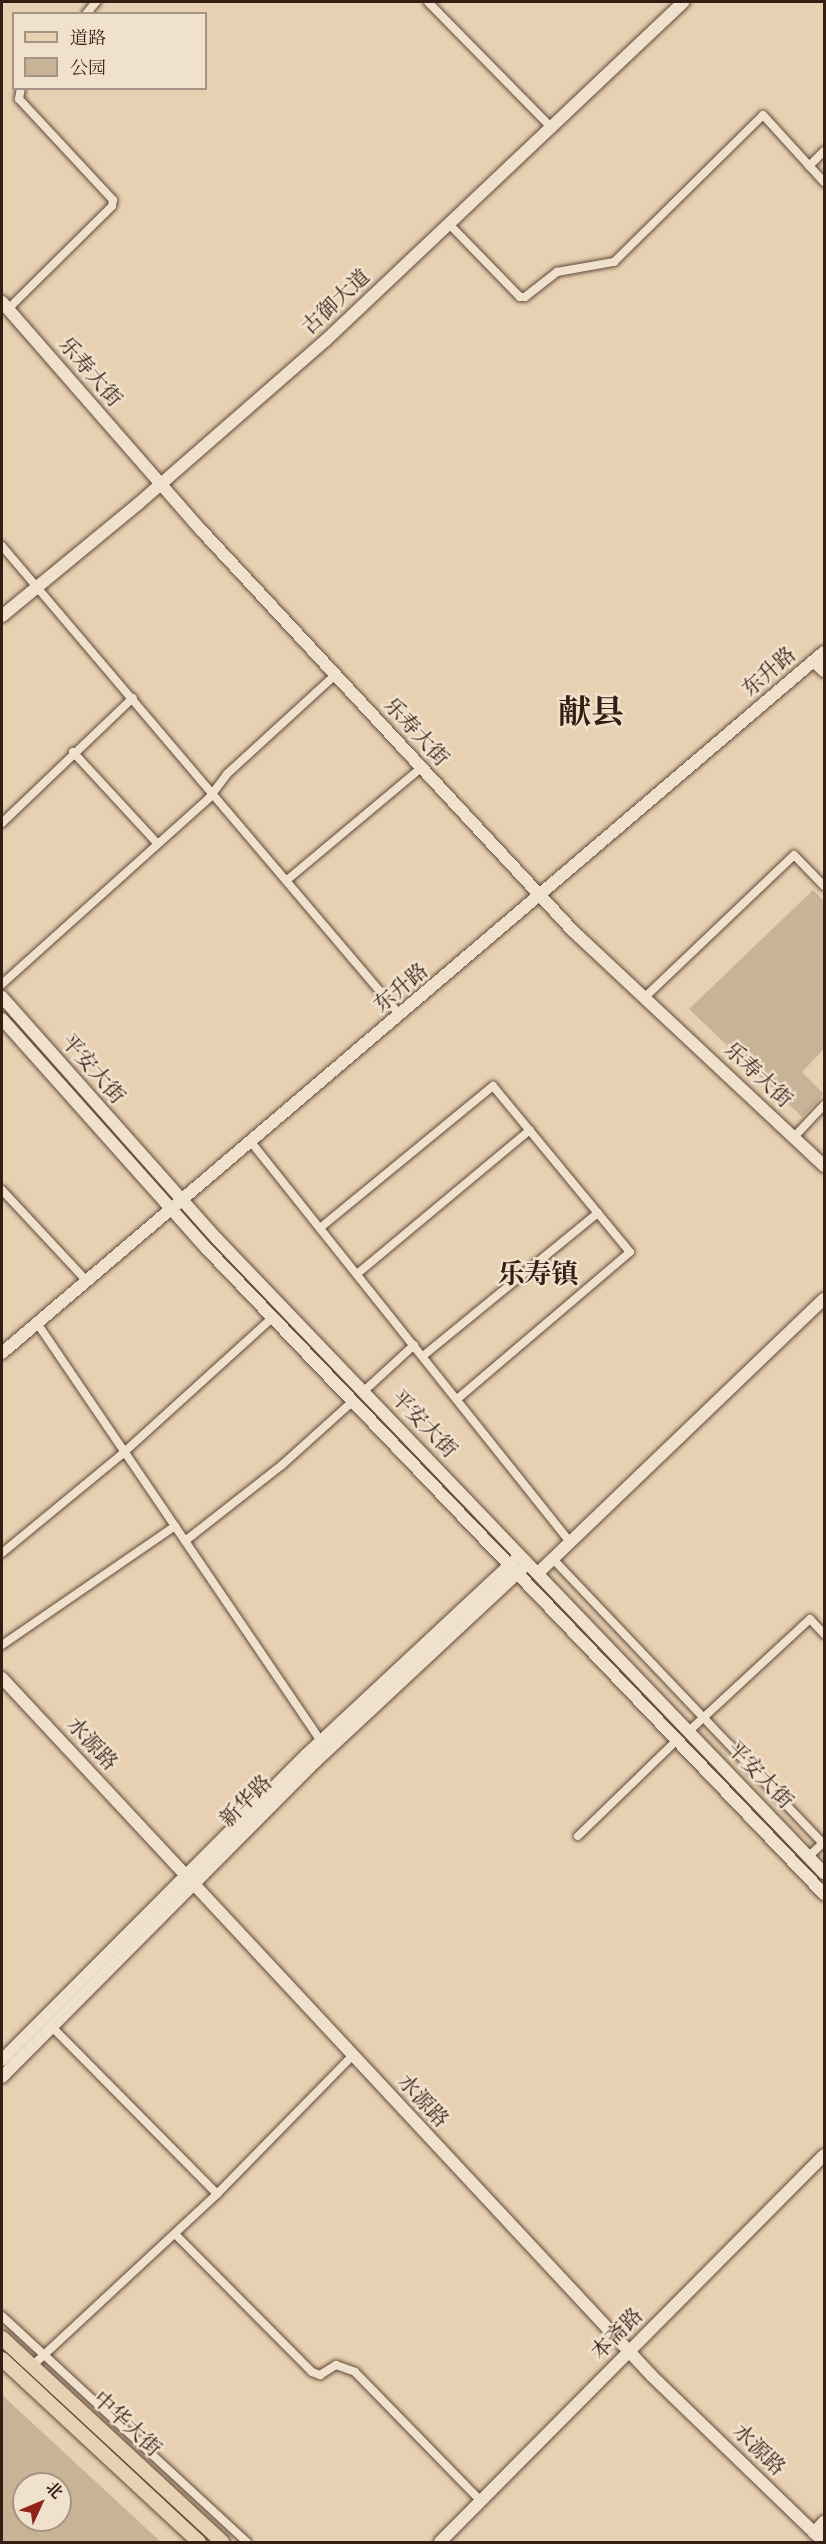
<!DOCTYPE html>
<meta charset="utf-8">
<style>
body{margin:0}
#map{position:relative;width:826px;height:2544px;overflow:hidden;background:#e8d1b2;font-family:Vollkorn,"Noto Serif SC",serif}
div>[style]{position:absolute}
.green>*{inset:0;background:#c9b397}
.roads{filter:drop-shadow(0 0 2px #614b3b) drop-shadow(0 0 2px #614b3b)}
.street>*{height:8px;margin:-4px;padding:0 4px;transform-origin:4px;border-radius:4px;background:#f0e1cd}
.secondary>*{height:12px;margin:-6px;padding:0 6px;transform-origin:6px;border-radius:6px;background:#f0e1cd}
.primary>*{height:14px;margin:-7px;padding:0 7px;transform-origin:7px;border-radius:7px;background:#e8d1b2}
span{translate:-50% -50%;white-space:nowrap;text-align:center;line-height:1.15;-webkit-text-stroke:5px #f0e1cd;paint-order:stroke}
.street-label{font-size:21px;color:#341e13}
.district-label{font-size:27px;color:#341e13;font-weight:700}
.town-label{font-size:33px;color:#341e13;font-weight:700}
.frame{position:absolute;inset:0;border:3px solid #341e13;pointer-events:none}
.legend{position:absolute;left:12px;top:12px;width:195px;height:78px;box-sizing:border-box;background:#f0e1cd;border:2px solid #a59383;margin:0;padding:8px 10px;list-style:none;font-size:18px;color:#341e13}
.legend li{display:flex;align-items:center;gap:12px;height:30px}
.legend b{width:30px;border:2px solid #a59383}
.north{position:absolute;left:12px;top:2472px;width:60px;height:60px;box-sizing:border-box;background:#f0e1cd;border:2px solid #a59383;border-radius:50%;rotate:46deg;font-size:16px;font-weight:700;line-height:24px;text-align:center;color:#341e13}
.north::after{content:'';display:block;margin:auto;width:21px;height:27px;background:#8f2418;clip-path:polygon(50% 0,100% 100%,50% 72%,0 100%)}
</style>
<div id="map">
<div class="green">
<i style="clip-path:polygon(813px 890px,824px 901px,824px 1049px,802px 1072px,824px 1094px,802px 1117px,689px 1009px)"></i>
<i style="clip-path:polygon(evenodd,2px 2395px,161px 2542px,2px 2542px,2px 2395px,24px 2484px,60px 2484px,60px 2520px,24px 2520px,24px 2484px)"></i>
</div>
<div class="roads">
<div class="street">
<i style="left:428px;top:2px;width:175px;rotate:45.5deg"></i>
<i style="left:86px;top:14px;width:16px;rotate:-50deg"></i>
<i style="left:809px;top:166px;width:21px;rotate:-45deg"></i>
<i style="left:449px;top:224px;width:102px;rotate:45.8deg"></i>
<i style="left:520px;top:297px;width:5px"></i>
<i style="left:525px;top:297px;width:41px;rotate:-38deg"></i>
<i style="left:557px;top:272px;width:58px;rotate:-10deg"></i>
<i style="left:614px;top:262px;width:209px;rotate:-44.6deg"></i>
<i style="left:763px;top:115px;width:91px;rotate:47.7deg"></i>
<i style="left:8px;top:309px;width:146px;rotate:-44.7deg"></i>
<i style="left:112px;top:206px;width:6px;rotate:-81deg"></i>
<i style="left:113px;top:200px;width:138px;rotate:-132.9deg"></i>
<i style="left:19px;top:99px;width:11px;rotate:-80deg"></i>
<i style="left:2px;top:546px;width:615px;rotate:49.68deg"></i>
<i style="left:73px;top:752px;width:125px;rotate:47.3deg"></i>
<i style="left:2px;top:823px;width:181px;rotate:-43.7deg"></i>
<i style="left:287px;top:880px;width:175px;rotate:-39.9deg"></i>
<i style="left:2px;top:984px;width:278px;rotate:-41.9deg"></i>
<i style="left:209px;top:798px;width:30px;rotate:-53deg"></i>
<i style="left:227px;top:774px;width:147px;rotate:-42.5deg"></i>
<i style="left:644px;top:998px;width:207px;rotate:-43.6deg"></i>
<i style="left:794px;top:855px;width:43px;rotate:45.9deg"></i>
<i style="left:794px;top:1137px;width:44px;rotate:-46.8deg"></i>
<i style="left:251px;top:1142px;width:512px;rotate:51.43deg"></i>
<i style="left:2px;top:1190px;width:125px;rotate:47deg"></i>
<i style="left:320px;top:1228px;width:224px;rotate:-39.4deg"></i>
<i style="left:493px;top:1086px;width:215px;rotate:50.5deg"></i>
<i style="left:630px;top:1252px;width:227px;rotate:139.6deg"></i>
<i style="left:357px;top:1274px;width:225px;rotate:-39.8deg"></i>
<i style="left:37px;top:1323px;width:505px;rotate:55.81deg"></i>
<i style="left:423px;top:1356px;width:226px;rotate:-39.3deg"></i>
<i style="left:364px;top:1391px;width:68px;rotate:-42.6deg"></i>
<i style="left:185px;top:1541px;width:123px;rotate:-38.1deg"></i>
<i style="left:282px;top:1465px;width:96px;rotate:-42deg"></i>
<i style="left:2px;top:1553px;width:154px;rotate:-39.5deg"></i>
<i style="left:121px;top:1455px;width:205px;rotate:-42.2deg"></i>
<i style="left:553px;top:1559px;width:394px;rotate:46.5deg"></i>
<i style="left:2px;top:1645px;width:210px;rotate:-34.5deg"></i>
<i style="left:689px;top:1731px;width:165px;rotate:-42.8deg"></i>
<i style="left:810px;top:1619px;width:21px;rotate:47deg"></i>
<i style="left:578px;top:1836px;width:138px;rotate:-44.1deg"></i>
<i style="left:809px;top:1856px;width:21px;rotate:-43deg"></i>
<i style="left:51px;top:2026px;width:236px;rotate:45.3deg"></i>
<i style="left:175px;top:2234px;width:194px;rotate:45.2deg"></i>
<i style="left:312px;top:2372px;width:9px;rotate:21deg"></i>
<i style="left:320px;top:2375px;width:19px;rotate:-32deg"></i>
<i style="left:336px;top:2365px;width:20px;rotate:20deg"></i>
<i style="left:355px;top:2372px;width:180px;rotate:45.7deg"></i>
<i style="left:2px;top:2316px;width:333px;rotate:42.7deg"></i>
<i style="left:32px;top:2366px;width:253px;rotate:-42.9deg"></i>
<i style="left:217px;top:2194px;width:193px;rotate:-45.6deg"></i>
</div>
<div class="secondary">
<i style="left:2px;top:302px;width:304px;rotate:48.9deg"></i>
<i style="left:202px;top:531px;width:546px;rotate:47.15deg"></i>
<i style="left:573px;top:931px;width:344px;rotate:43.1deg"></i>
<i style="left:2px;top:616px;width:176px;rotate:-39.5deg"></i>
<i style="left:138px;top:504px;width:249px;rotate:-41.1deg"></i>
<i style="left:326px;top:340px;width:492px;rotate:-43.4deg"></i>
<i style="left:814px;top:661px;width:14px;rotate:45deg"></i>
<i style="left:2px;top:997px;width:324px;rotate:48.4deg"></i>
<i style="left:217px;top:1239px;width:878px;rotate:46.25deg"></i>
<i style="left:2px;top:1019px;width:308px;rotate:48.3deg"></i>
<i style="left:207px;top:1249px;width:893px;rotate:46.27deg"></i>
<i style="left:2px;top:1353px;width:1080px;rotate:-40.46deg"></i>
<i style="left:538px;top:1573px;width:396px;rotate:-43.8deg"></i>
<i style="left:2px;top:1678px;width:954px;rotate:47.04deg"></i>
<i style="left:652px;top:2376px;width:239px;rotate:44deg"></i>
<i style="left:2px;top:2060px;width:432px;rotate:-45.1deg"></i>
<i style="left:307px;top:1754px;width:284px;rotate:-43deg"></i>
<i style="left:2px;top:2077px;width:444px;rotate:-45.2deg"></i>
<i style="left:315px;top:1762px;width:283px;rotate:-43deg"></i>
<i style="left:814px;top:2533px;width:15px;rotate:-48deg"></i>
<i style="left:440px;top:2542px;width:545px;rotate:-45.22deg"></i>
</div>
<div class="primary">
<i style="left:2px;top:2338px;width:300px;rotate:42.8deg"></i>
<i style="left:2px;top:2359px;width:269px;rotate:42.9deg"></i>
</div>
</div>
<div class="street-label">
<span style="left:337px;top:303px;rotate:-43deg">古御大道</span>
<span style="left:89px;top:373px;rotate:49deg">乐寿大街</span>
<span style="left:770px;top:673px;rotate:-41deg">东升路</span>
<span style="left:415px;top:733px;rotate:47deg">乐寿大街</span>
<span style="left:402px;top:989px;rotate:-40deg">东升路</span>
<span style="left:92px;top:1070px;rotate:49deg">平安大街</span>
<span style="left:757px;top:1076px;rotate:43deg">乐寿大街</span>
<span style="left:423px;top:1425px;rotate:46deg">平安大街</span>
<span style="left:91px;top:1745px;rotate:47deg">水源路</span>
<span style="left:759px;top:1776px;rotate:46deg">平安大街</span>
<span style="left:247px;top:1802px;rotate:-45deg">新华路</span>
<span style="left:422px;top:2102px;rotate:47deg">水源路</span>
<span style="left:618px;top:2335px;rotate:-45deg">本斋路</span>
<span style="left:126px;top:2425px;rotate:43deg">中华大街</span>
<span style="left:758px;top:2451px;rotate:44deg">水源路</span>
</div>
<div class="district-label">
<span style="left:538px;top:1277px">乐寿镇</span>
</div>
<div class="town-label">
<span style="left:591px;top:716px">献县</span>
</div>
<div class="frame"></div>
<ul class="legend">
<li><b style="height:8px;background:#e8d1b2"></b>道路</li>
<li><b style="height:16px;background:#c9b397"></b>公园</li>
</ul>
<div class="north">北</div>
</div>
